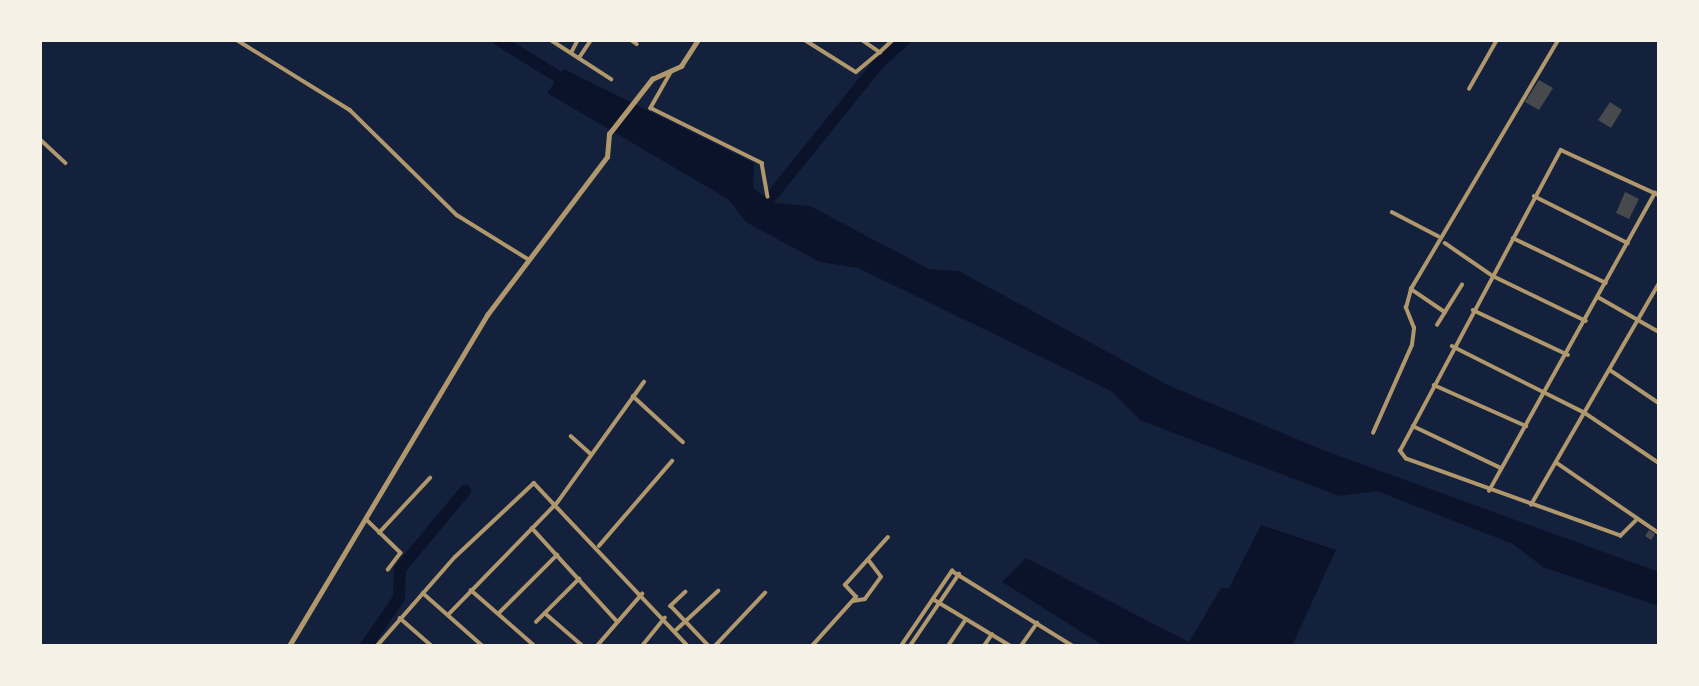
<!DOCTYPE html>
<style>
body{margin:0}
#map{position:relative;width:1699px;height:686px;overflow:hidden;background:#14213d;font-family:Cabin,sans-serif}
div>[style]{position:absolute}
.water>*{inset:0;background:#0b132b}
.river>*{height:12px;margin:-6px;padding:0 6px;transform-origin:6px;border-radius:6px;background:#0b132b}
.building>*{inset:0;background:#48494c}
.minor>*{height:3.5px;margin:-1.75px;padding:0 1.75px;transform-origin:1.75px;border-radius:1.75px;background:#b1986c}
.tertiary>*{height:4.5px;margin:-2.25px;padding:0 2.25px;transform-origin:2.25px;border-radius:2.25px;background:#b1986c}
span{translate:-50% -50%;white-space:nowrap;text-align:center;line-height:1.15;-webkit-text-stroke:5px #f6f1e7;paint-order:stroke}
.frame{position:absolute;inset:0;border:42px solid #f6f1e7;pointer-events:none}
</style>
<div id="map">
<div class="water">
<i style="clip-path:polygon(564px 69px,754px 163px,753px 188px,773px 203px,810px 206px,929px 269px,959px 271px,1170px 386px,1323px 450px,1659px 572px,1659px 606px,1543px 567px,1513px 544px,1377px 491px,1339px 496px,1140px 420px,1111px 391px,858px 268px,820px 262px,746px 222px,728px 199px,547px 93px)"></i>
<i style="clip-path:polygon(1261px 525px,1336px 550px,1292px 646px,1104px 646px,1002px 582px,1026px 558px,1189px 642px,1221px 588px,1229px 588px)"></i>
</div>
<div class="river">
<i style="left:499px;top:40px;width:87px;rotate:31.9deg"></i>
<i style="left:762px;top:208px;width:185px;rotate:-51.1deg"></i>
<i style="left:878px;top:64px;width:36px;rotate:-42deg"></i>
<i style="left:366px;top:646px;width:58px;rotate:-55.5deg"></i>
<i style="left:399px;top:598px;width:29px;rotate:-88deg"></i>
<i style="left:400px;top:569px;width:102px;rotate:-50.2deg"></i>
</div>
<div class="building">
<i style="clip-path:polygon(1539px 80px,1553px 88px,1539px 110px,1525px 102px)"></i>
<i style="clip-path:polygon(1610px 102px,1622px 110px,1611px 128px,1598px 120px)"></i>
<i style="clip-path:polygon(1625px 192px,1639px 199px,1629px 219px,1616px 213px)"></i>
<i style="clip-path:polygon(1649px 530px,1655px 534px,1651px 540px,1645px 536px)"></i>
</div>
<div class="minor">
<i style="left:237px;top:40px;width:133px;rotate:31.8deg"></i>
<i style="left:350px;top:110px;width:150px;rotate:44.5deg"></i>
<i style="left:457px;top:215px;width:84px;rotate:31.8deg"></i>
<i style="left:551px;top:40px;width:72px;rotate:33deg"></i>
<i style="left:631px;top:40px;width:7px;rotate:34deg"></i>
<i style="left:805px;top:40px;width:60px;rotate:32.1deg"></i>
<i style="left:856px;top:72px;width:31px;rotate:-40deg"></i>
<i style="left:862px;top:40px;width:22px;rotate:34deg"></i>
<i style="left:880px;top:52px;width:18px;rotate:-43deg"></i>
<i style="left:571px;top:53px;width:15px;rotate:-62deg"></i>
<i style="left:579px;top:58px;width:22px;rotate:-56deg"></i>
<i style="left:672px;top:71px;width:43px;rotate:119.6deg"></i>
<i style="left:651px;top:108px;width:124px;rotate:26.4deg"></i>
<i style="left:762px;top:163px;width:34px;rotate:80deg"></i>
<i style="left:1469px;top:89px;width:56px;rotate:-60.3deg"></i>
<i style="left:40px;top:139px;width:35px;rotate:43deg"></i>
<i style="left:1534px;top:196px;width:105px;rotate:26.6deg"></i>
<i style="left:1392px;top:212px;width:52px;rotate:27.6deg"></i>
<i style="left:1513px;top:238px;width:103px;rotate:25.8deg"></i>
<i style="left:1445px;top:243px;width:58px;rotate:34.5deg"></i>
<i style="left:1493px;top:276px;width:103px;rotate:25.8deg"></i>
<i style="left:1411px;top:289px;width:41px;rotate:34.1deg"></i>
<i style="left:1445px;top:312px;width:32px;rotate:-58deg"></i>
<i style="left:1598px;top:297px;width:70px;rotate:29.8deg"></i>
<i style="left:1473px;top:310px;width:105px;rotate:25.3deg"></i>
<i style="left:1437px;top:325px;width:15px;rotate:-58deg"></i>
<i style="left:1452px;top:346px;width:149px;rotate:26.7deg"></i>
<i style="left:1585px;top:413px;width:89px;rotate:34deg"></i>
<i style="left:1610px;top:370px;width:59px;rotate:34deg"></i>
<i style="left:1434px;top:385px;width:101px;rotate:24deg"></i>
<i style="left:633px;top:396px;width:68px;rotate:42.6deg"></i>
<i style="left:1413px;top:426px;width:98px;rotate:25.5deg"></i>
<i style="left:1373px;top:433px;width:96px;rotate:-66.1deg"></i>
<i style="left:1412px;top:345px;width:17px;rotate:-83deg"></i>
<i style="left:1414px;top:328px;width:22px;rotate:-112deg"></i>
<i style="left:1406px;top:308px;width:20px;rotate:-75deg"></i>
<i style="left:1411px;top:289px;width:289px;rotate:-59.4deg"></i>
<i style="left:571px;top:436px;width:25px;rotate:42deg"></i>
<i style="left:1557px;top:463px;width:124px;rotate:34.5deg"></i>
<i style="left:1489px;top:491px;width:341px;rotate:-60.9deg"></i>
<i style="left:1531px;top:505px;width:256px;rotate:-60deg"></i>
<i style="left:1638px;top:519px;width:24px;rotate:135deg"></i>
<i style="left:1621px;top:536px;width:228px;rotate:-160.3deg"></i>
<i style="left:1406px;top:459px;width:10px;rotate:-127deg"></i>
<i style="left:1400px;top:451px;width:341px;rotate:-61.9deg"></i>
<i style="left:1561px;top:150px;width:108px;rotate:24.7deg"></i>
<i style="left:367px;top:520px;width:47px;rotate:44.1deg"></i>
<i style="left:401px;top:553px;width:21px;rotate:127deg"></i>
<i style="left:532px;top:528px;width:126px;rotate:47.6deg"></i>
<i style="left:379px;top:533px;width:75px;rotate:-47.2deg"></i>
<i style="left:599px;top:546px;width:112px;rotate:-49.3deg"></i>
<i style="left:471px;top:590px;width:85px;rotate:41.2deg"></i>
<i style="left:686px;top:592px;width:21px;rotate:137deg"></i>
<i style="left:671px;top:606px;width:55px;rotate:46.5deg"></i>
<i style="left:423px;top:593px;width:80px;rotate:41.5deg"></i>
<i style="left:933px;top:599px;width:91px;rotate:31.1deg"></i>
<i style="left:853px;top:601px;width:12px;rotate:-9deg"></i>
<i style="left:865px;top:599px;width:27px;rotate:-54deg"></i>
<i style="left:881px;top:577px;width:21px;rotate:-127deg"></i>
<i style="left:499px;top:613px;width:82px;rotate:-45deg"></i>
<i style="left:545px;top:613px;width:50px;rotate:41deg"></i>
<i style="left:448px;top:615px;width:156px;rotate:-45.8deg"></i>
<i style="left:557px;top:503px;width:149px;rotate:-54.3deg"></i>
<i style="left:400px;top:618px;width:43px;rotate:41.2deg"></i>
<i style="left:536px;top:622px;width:61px;rotate:-45deg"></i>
<i style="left:675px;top:631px;width:59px;rotate:-42.9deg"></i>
<i style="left:377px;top:646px;width:118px;rotate:-48.8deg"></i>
<i style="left:455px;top:557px;width:108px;rotate:-43.1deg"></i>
<i style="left:534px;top:483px;width:224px;rotate:46.6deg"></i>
<i style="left:597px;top:646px;width:69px;rotate:-49.1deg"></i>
<i style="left:642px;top:646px;width:36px;rotate:-51deg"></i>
<i style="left:715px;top:646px;width:73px;rotate:-46.7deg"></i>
<i style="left:812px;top:646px;width:66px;rotate:-48.1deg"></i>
<i style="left:856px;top:597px;width:16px;rotate:-133deg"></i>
<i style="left:845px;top:585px;width:64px;rotate:-48.1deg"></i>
<i style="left:901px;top:646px;width:91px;rotate:-55.8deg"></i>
<i style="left:952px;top:571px;width:142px;rotate:31.8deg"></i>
<i style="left:910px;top:646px;width:87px;rotate:-55.8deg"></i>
<i style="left:948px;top:646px;width:32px;rotate:-56deg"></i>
<i style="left:984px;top:646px;width:14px;rotate:-56deg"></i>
<i style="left:1021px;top:646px;width:28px;rotate:-55deg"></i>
</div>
<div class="tertiary">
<i style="left:289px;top:646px;width:386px;rotate:-59.1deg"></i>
<i style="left:487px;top:315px;width:198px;rotate:-52.8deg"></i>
<i style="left:607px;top:157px;width:23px;rotate:-85deg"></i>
<i style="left:609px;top:134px;width:70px;rotate:-52deg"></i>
<i style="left:652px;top:79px;width:32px;rotate:-24deg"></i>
<i style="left:681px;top:66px;width:31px;rotate:-57deg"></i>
</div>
<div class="frame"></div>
</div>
